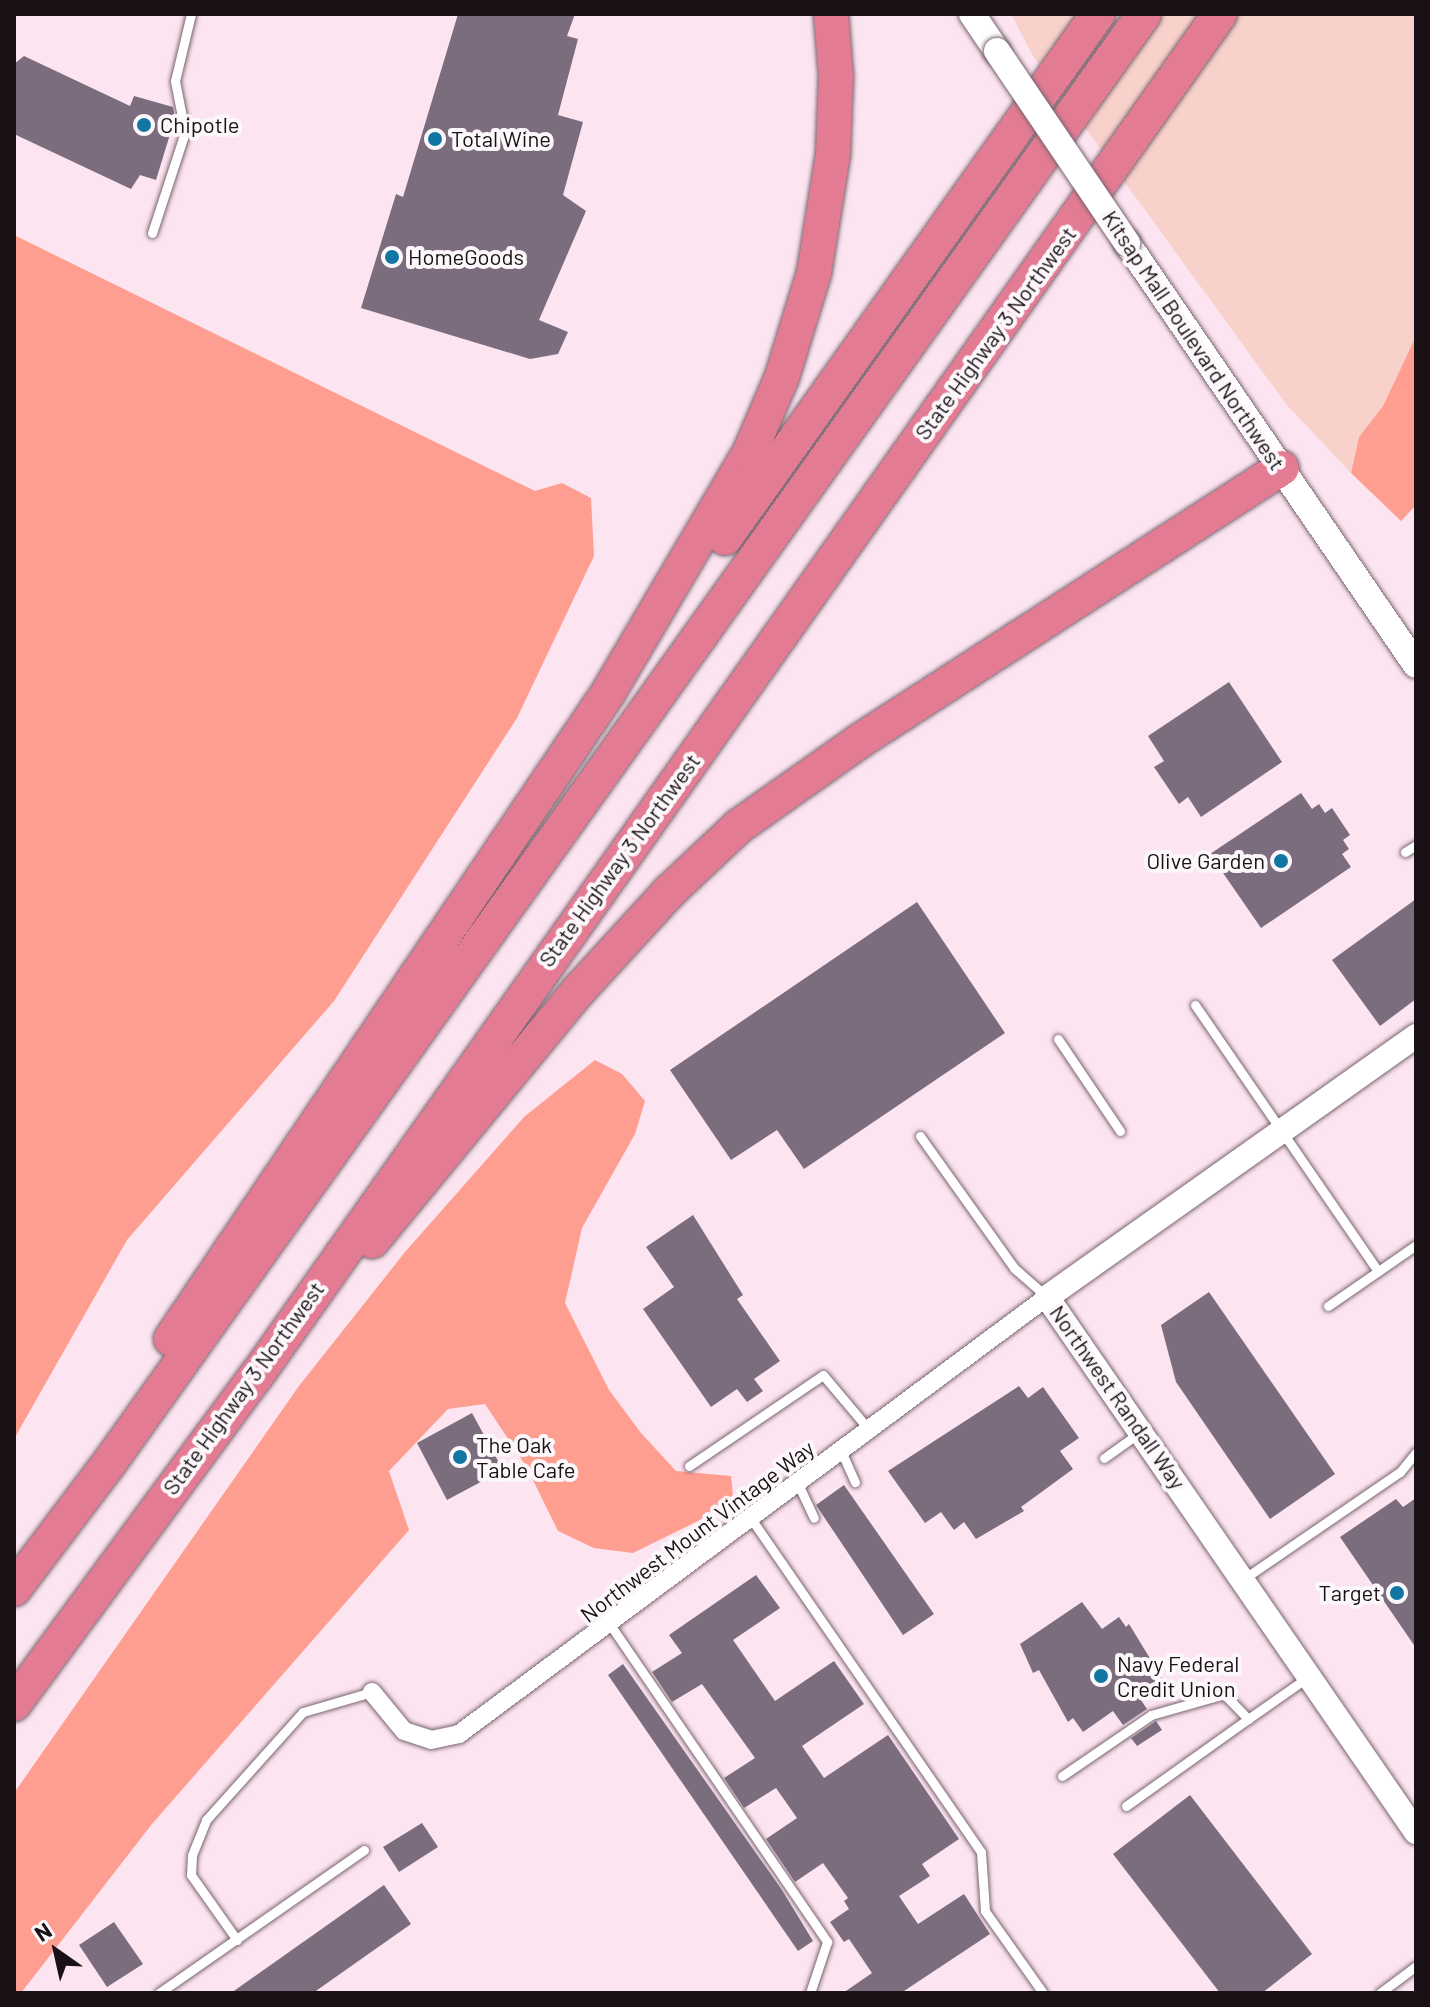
<!DOCTYPE html>
<style>
body{margin:0}
#map{position:relative;width:1430px;height:2007px;overflow:hidden;background:#fce4f0;font-family:Barlow,sans-serif}
div>[style]{position:absolute}
.green>*{inset:0;background:#f8d1ca}
.forest>*{inset:0;background:#fe9e90}
.building>*{inset:0;background:#7c6d7e}
.roads{filter:drop-shadow(0 0 2px #796570) drop-shadow(0 0 2px #796570)}
.service>*{height:9px;margin:-4.5px;padding:0 4.5px;transform-origin:4.5px;border-radius:4.5px;background:#fff}
.minor>*{height:18px;margin:-9px;padding:0 9px;transform-origin:9px;border-radius:9px;background:#fff}
.tertiary>*{height:24px;margin:-12px;padding:0 12px;transform-origin:12px;border-radius:12px;background:#fff}
.secondary>*{height:26px;margin:-13px;padding:0 13px;transform-origin:13px;border-radius:13px;background:#fff}
.motorway>*{height:34px;margin:-17px;padding:0 17px;transform-origin:17px;border-radius:17px;background:#e37c93}
.bridges{filter:drop-shadow(0 0 2px #796570) drop-shadow(0 0 2px #796570)}
.secondary-bridge>*{height:26px;margin:-13px;padding:0 13px;transform-origin:13px;border-radius:13px;background:#fff}
.dots>*{width:22px;height:22px;translate:-50% -50%;box-sizing:border-box;border:4px solid #fcf7fa;border-radius:50%}
span{translate:-50% -50%;white-space:nowrap;text-align:center;line-height:1.15;-webkit-text-stroke:8px #fcf7fa;paint-order:stroke}
.poi-label{font-size:22px;color:#191115}
.left{translate:0 -50%;text-align:left}
.right{translate:-100% -50%;text-align:right}
.street-label{font-size:22px;color:#191115}
.frame{position:absolute;inset:0;border:16px solid #191115;pointer-events:none}
.north{position:absolute;left:16px;top:1911px;width:80px;height:80px;-webkit-text-stroke:6px #fcf7fa;paint-order:stroke;rotate:326deg;font-size:22px;font-weight:700;line-height:32px;text-align:center;color:#191115}
.north::after{content:'';display:block;margin:auto;width:28px;height:36px;background:#191115;clip-path:polygon(50% 0,100% 100%,50% 72%,0 100%)}
</style>
<div id="map">
<div class="green">
<i style="clip-path:polygon(1011px 14px,1416px 14px,1416px 336px,1383px 406px,1359px 437px,1351px 473px,1286px 404px,1033px 56px)"></i>
</div>
<div class="forest">
<i style="clip-path:polygon(14px 235px,535px 491px,562px 483px,591px 498px,594px 556px,517px 718px,334px 1001px,127px 1240px,14px 1439px)"></i>
<i style="clip-path:polygon(1416px 336px,1416px 505px,1401px 521px,1351px 473px,1359px 437px,1383px 406px)"></i>
<i style="clip-path:polygon(595px 1060px,622px 1074px,645px 1101px,635px 1134px,582px 1228px,565px 1303px,609px 1390px,641px 1433px,676px 1471px,731px 1476px,733px 1495px,700px 1520px,633px 1553px,594px 1548px,558px 1531px,526px 1466px,485px 1404px,448px 1409px,389px 1471px,409px 1530px,152px 1824px,21px 1993px,14px 1993px,14px 1793px,299px 1386px,405px 1252px,524px 1117px)"></i>
</div>
<div class="building">
<i style="clip-path:polygon(458px 14px,575px 14px,567px 36px,578px 39px,558px 115px,583px 122px,563px 195px,586px 211px,539px 320px,568px 332px,558px 354px,530px 359px,361px 308px,396px 194px,403px 197px)"></i>
<i style="clip-path:polygon(24px 56px,130px 106px,134px 96px,173px 107px,175px 118px,156px 180px,140px 175px,131px 189px,14px 134px,14px 64px)"></i>
<i style="clip-path:polygon(1229px 682px,1282px 762px,1201px 817px,1188px 797px,1179px 804px,1154px 767px,1164px 761px,1148px 736px)"></i>
<i style="clip-path:polygon(1301px 793px,1312px 809px,1319px 804px,1325px 813px,1332px 808px,1350px 835px,1343px 840px,1349px 849px,1342px 854px,1351px 867px,1261px 928px,1210px 854px)"></i>
<i style="clip-path:polygon(1416px 899px,1416px 999px,1380px 1026px,1332px 960px)"></i>
<i style="clip-path:polygon(917px 902px,1005px 1033px,804px 1169px,777px 1130px,731px 1160px,670px 1070px)"></i>
<i style="clip-path:polygon(693px 1215px,743px 1295px,737px 1299px,780px 1361px,754px 1379px,763px 1391px,747px 1402px,737px 1389px,711px 1407px,643px 1309px,674px 1287px,646px 1247px)"></i>
<i style="clip-path:polygon(1209px 1292px,1335px 1474px,1270px 1519px,1176px 1382px,1161px 1325px)"></i>
<i style="clip-path:polygon(1019px 1386px,1028px 1398px,1043px 1387px,1079px 1438px,1060px 1451px,1073px 1469px,1021px 1507px,1024px 1511px,976px 1539px,964px 1522px,954px 1530px,941px 1512px,925px 1523px,888px 1471px)"></i>
<i style="clip-path:polygon(472px 1413px,503px 1470px,447px 1500px,417px 1443px)"></i>
<i style="clip-path:polygon(844px 1485px,934px 1614px,903px 1635px,816px 1505px)"></i>
<i style="clip-path:polygon(1416px 1498px,1416px 1648px,1340px 1537px,1396px 1499px,1403px 1507px)"></i>
<i style="clip-path:polygon(756px 1575px,780px 1608px,733px 1640px,775px 1701px,834px 1661px,864px 1704px,802px 1746px,824px 1778px,888px 1735px,959px 1839px,922px 1864px,930px 1876px,899px 1896px,918px 1924px,964px 1894px,990px 1934px,901px 1993px,843px 1993px,872px 1973px,849px 1939px,844px 1942px,830px 1922px,849px 1909px,844px 1901px,848px 1898px,823px 1863px,795px 1882px,766px 1839px,797px 1818px,776px 1788px,744px 1808px,724px 1778px,755px 1758px,702px 1684px,672px 1702px,652px 1672px,682px 1653px,669px 1635px)"></i>
<i style="clip-path:polygon(1082px 1602px,1102px 1629px,1119px 1617px,1126px 1627px,1129px 1624px,1162px 1678px,1137px 1694px,1147px 1709px,1123px 1725px,1113px 1711px,1083px 1732px,1073px 1718px,1068px 1722px,1039px 1670px,1033px 1673px,1020px 1644px)"></i>
<i style="clip-path:polygon(623px 1664px,782px 1890px,813px 1941px,798px 1951px,608px 1675px)"></i>
<i style="clip-path:polygon(1156px 1721px,1162px 1730px,1137px 1746px,1131px 1738px)"></i>
<i style="clip-path:polygon(1190px 1795px,1312px 1954px,1262px 1993px,1220px 1993px,1113px 1854px)"></i>
<i style="clip-path:polygon(422px 1823px,438px 1847px,399px 1872px,383px 1847px)"></i>
<i style="clip-path:polygon(384px 1885px,411px 1924px,313px 1993px,231px 1993px)"></i>
<i style="clip-path:polygon(114px 1922px,143px 1964px,107px 1987px,79px 1945px)"></i>
</div>
<div class="roads">
<div class="service">
<i style="left:152px;top:233px;width:106px;rotate:-71.9deg"></i>
<i style="left:185px;top:132px;width:52px;rotate:-101.1deg"></i>
<i style="left:175px;top:81px;width:69px;rotate:-76.6deg"></i>
<i style="left:1405px;top:852px;width:13px;rotate:-32deg"></i>
<i style="left:1195px;top:1005px;width:323px;rotate:55.5deg"></i>
<i style="left:1058px;top:1039px;width:111px;rotate:56deg"></i>
<i style="left:920px;top:1136px;width:162px;rotate:54.5deg"></i>
<i style="left:1014px;top:1268px;width:43px;rotate:41.2deg"></i>
<i style="left:1328px;top:1306px;width:107px;rotate:-34.7deg"></i>
<i style="left:842px;top:1453px;width:32px;rotate:66deg"></i>
<i style="left:1104px;top:1458px;width:43px;rotate:-35.5deg"></i>
<i style="left:689px;top:1466px;width:162px;rotate:-34.2deg"></i>
<i style="left:823px;top:1375px;width:75px;rotate:49.9deg"></i>
<i style="left:799px;top:1486px;width:35px;rotate:65deg"></i>
<i style="left:752px;top:1520px;width:403px;rotate:55.4deg"></i>
<i style="left:981px;top:1852px;width:59px;rotate:86.1deg"></i>
<i style="left:985px;top:1911px;width:100px;rotate:54.7deg"></i>
<i style="left:1245px;top:1578px;width:188px;rotate:-34.4deg"></i>
<i style="left:1400px;top:1472px;width:26px;rotate:-51deg"></i>
<i style="left:611px;top:1626px;width:383px;rotate:55.6deg"></i>
<i style="left:827px;top:1942px;width:54px;rotate:108.4deg"></i>
<i style="left:1062px;top:1776px;width:108px;rotate:-34.4deg"></i>
<i style="left:1151px;top:1715px;width:76px;rotate:-16deg"></i>
<i style="left:1224px;top:1694px;width:35px;rotate:46deg"></i>
<i style="left:1248px;top:1719px;width:73px;rotate:-35deg"></i>
<i style="left:1126px;top:1806px;width:150px;rotate:-35.5deg"></i>
<i style="left:237px;top:1940px;width:80px;rotate:-125.3deg"></i>
<i style="left:191px;top:1875px;width:20px;rotate:-87deg"></i>
<i style="left:192px;top:1855px;width:38px;rotate:-68deg"></i>
<i style="left:206px;top:1820px;width:145px;rotate:-48.1deg"></i>
<i style="left:303px;top:1712px;width:72px;rotate:-16.2deg"></i>
<i style="left:159px;top:1993px;width:250px;rotate:-34.9deg"></i>
<i style="left:1380px;top:1993px;width:45px;rotate:-36.9deg"></i>
</div>
<div class="minor">
<i style="left:372px;top:1692px;width:50px;rotate:50.6deg"></i>
<i style="left:404px;top:1731px;width:28px;rotate:18deg"></i>
<i style="left:431px;top:1740px;width:29px;rotate:-12deg"></i>
<i style="left:459px;top:1734px;width:733px;rotate:-36.62deg"></i>
</div>
<div class="tertiary">
<i style="left:1416px;top:1036px;width:452px;rotate:144.7deg"></i>
<i style="left:1047px;top:1297px;width:650px;rotate:55.41deg"></i>
</div>
<div class="secondary">
<i style="left:972px;top:14px;width:45px;rotate:56deg"></i>
<i style="left:1127px;top:243px;width:511px;rotate:55.6deg"></i>
</div>
<div class="motorway">
<i style="left:725px;top:538px;width:643px;rotate:-54.56deg"></i>
<i style="left:372px;top:1241px;width:327px;rotate:-50.5deg"></i>
<i style="left:580px;top:989px;width:132px;rotate:-47.5deg"></i>
<i style="left:669px;top:892px;width:96px;rotate:-43.3deg"></i>
<i style="left:739px;top:826px;width:149px;rotate:-35.2deg"></i>
<i style="left:861px;top:740px;width:501px;rotate:-32.87deg"></i>
<i style="left:171px;top:1339px;width:780px;rotate:-55.92deg"></i>
<i style="left:608px;top:693px;width:277px;rotate:-59.5deg"></i>
<i style="left:749px;top:454px;width:84px;rotate:-66.8deg"></i>
<i style="left:782px;top:377px;width:109px;rotate:-72.9deg"></i>
<i style="left:814px;top:273px;width:121px;rotate:-80.9deg"></i>
<i style="left:833px;top:154px;width:78px;rotate:-87.8deg"></i>
<i style="left:836px;top:76px;width:62px;rotate:-94.6deg"></i>
<i style="left:14px;top:1589px;width:159px;rotate:-52.9deg"></i>
<i style="left:110px;top:1462px;width:1779px;rotate:-54.47deg"></i>
<i style="left:14px;top:1704px;width:409px;rotate:-53.6deg"></i>
<i style="left:257px;top:1375px;width:1667px;rotate:-54.72deg"></i>
</div>
</div>
<div class="bridges">
<div class="secondary-bridge">
<i style="left:997px;top:51px;width:232px;rotate:55.9deg"></i>
</div>
</div>
<div class="dots">
<i style="left:144px;top:125px;background:#1176a2"></i>
<i style="left:435px;top:139px;background:#1176a2"></i>
<i style="left:392px;top:257px;background:#1176a2"></i>
<i style="left:1281px;top:861px;background:#1176a2"></i>
<i style="left:460px;top:1457px;background:#1176a2"></i>
<i style="left:1397px;top:1593px;background:#1176a2"></i>
<i style="left:1101px;top:1676px;background:#1176a2"></i>
</div>
<div class="poi-label">
<span class="left" style="left:160px;top:125px">Chipotle</span>
<span class="left" style="left:451px;top:139px">Total Wine</span>
<span class="left" style="left:408px;top:257px">HomeGoods</span>
<span class="right" style="left:1265px;top:861px">Olive Garden</span>
<span class="left" style="left:476px;top:1457px">The Oak<br>Table Cafe</span>
<span class="right" style="left:1381px;top:1593px">Target</span>
<span class="left" style="left:1117px;top:1676px">Navy Federal<br>Credit Union</span>
</div>
<div class="street-label">
<span style="left:995px;top:333px;rotate:-54deg">State Highway 3 Northwest</span>
<span style="left:1194px;top:340px;rotate:56deg">Kitsap Mall Boulevard Northwest</span>
<span style="left:619px;top:860px;rotate:-54deg">State Highway 3 Northwest</span>
<span style="left:243px;top:1388px;rotate:-54deg">State Highway 3 Northwest</span>
<span style="left:1118px;top:1397px;rotate:55deg">Northwest Randall Way</span>
<span style="left:697px;top:1531px;rotate:-37deg">Northwest Mount Vintage Way</span>
</div>
<div class="frame"></div>
<div class="north">N</div>
</div>
